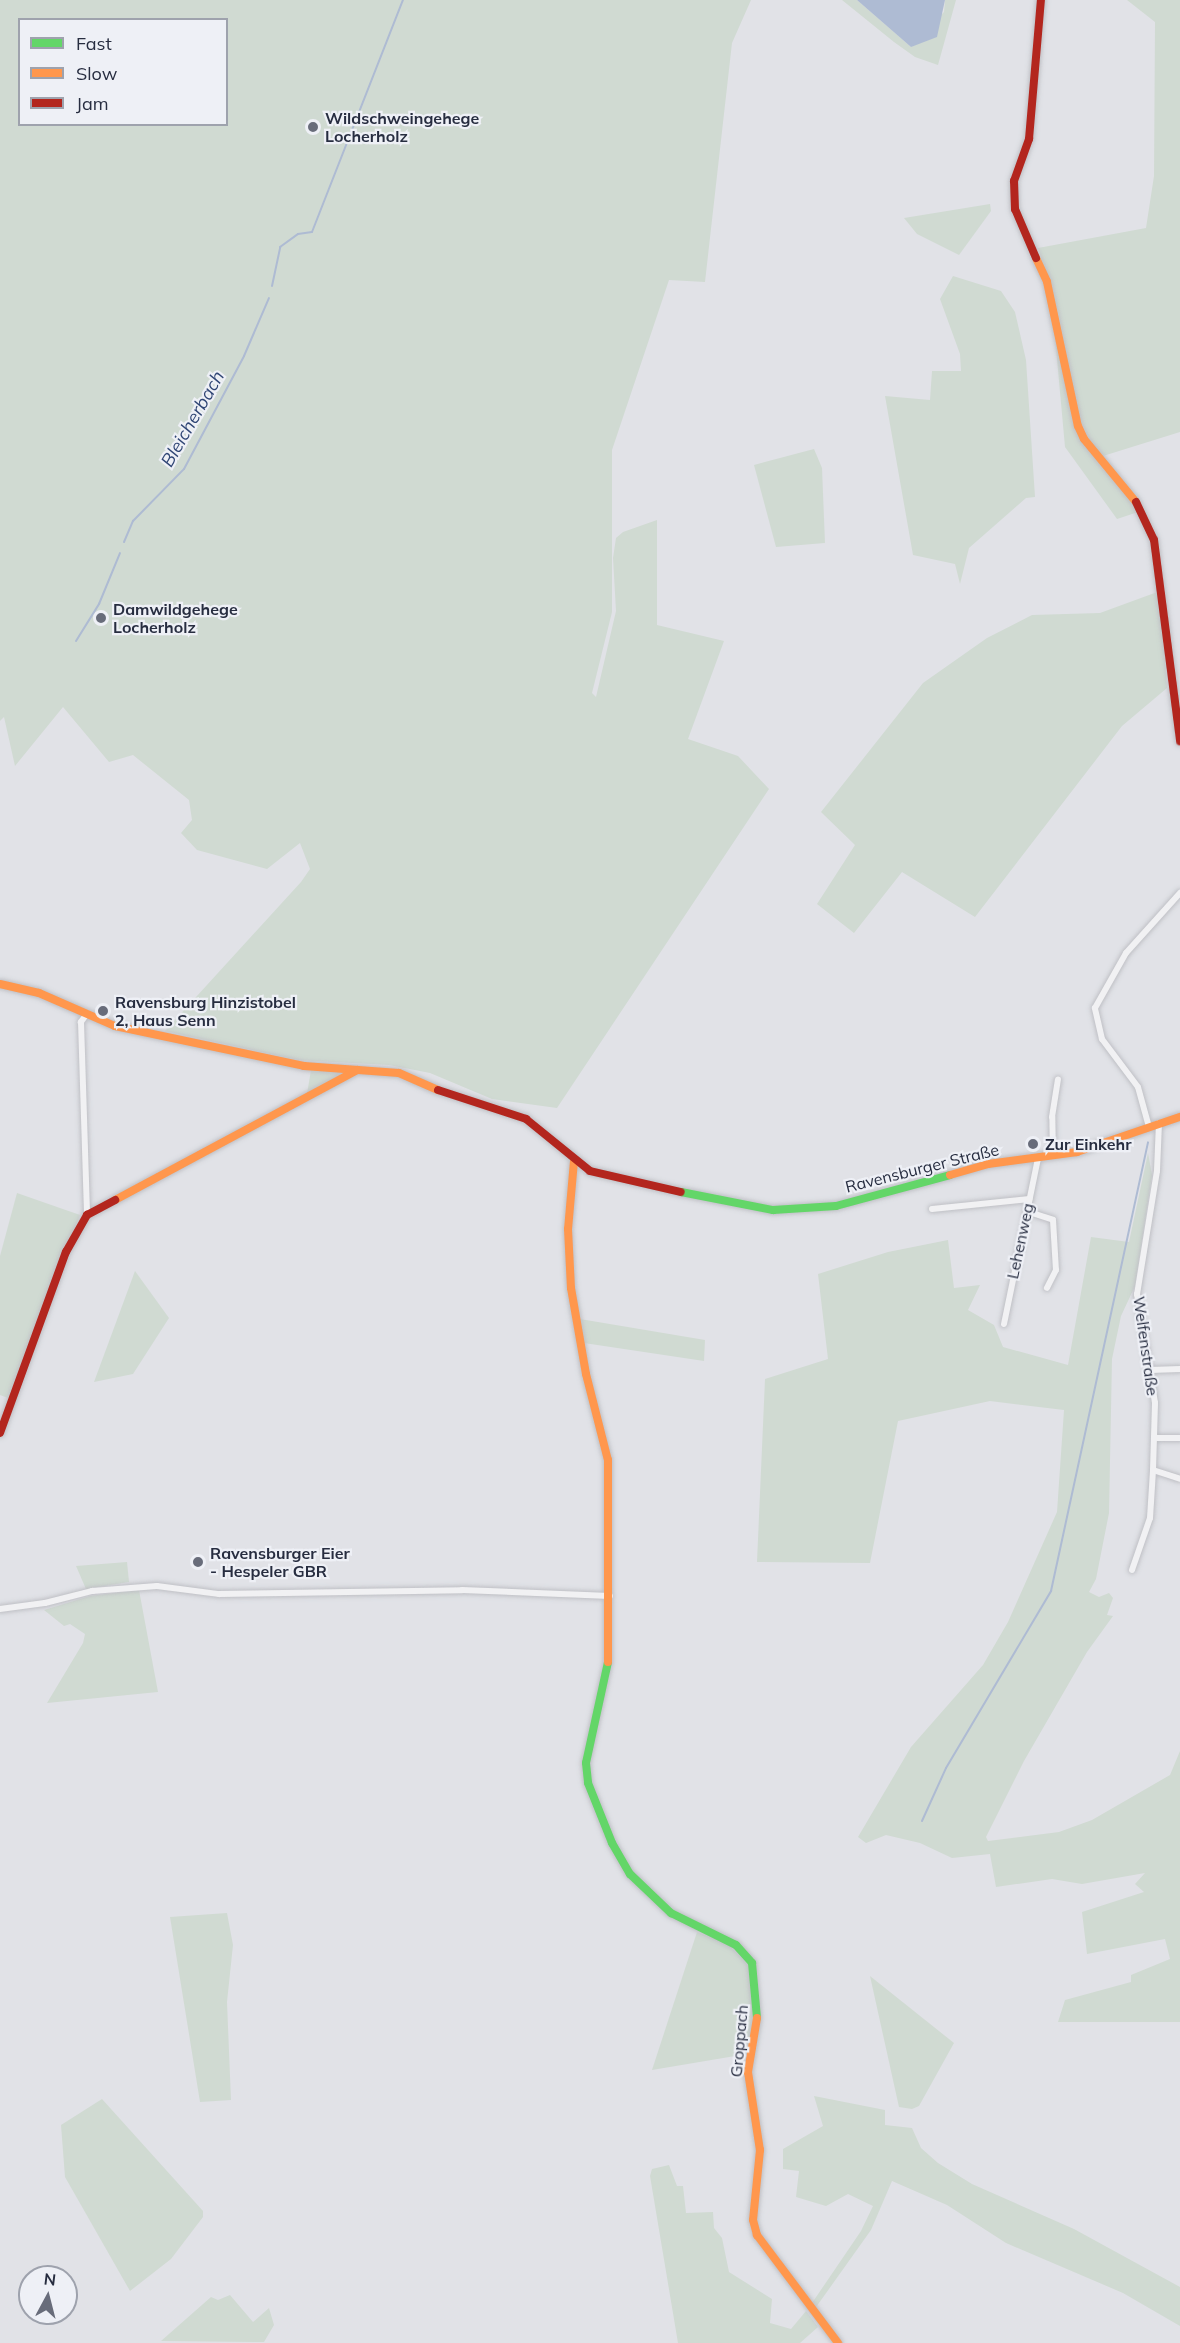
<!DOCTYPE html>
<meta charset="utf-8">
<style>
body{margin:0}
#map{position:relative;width:1180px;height:2343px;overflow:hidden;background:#e1e2e7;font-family:Mulish,sans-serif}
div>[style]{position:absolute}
.green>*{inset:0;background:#d0dad2}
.water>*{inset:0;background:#aebbd3}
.stream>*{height:2px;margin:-1px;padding:0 1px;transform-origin:1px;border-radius:1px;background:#aebbd3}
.roads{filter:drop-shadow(0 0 2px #bfc0c5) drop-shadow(0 0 2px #bfc0c5)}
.street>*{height:6px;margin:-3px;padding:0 3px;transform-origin:3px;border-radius:3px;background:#f1f1f3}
.fast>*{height:8px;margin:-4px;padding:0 4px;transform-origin:4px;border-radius:4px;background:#63d668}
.slow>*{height:8px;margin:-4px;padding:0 4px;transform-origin:4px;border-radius:4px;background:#ff974d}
.jam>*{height:8px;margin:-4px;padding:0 4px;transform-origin:4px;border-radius:4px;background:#b3261e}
.dots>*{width:16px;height:16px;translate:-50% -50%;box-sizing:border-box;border:3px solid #eef0f6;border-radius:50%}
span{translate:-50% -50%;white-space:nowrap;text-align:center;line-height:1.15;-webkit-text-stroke:4.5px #eef0f6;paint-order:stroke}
.poi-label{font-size:16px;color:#272d40;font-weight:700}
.left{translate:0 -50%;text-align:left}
.street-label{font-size:16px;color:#272d40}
.water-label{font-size:18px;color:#304675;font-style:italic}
.legend{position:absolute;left:18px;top:18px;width:210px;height:108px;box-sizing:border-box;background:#eef0f6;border:2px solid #9ea2ad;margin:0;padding:8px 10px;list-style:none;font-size:18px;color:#272d40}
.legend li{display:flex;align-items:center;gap:12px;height:30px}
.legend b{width:30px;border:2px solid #9ea2ad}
.north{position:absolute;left:18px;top:2265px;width:60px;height:60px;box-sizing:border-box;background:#eef0f6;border:2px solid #9ea2ad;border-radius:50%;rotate:7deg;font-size:16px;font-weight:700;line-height:24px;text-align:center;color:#272d40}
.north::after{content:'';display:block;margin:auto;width:21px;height:27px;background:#686c7a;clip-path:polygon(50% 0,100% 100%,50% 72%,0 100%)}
</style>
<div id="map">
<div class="green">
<i style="clip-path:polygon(evenodd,0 0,751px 0,732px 43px,705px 282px,669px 280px,612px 450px,612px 612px,592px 693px,596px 697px,616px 611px,613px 558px,616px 538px,623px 532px,657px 520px,657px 625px,724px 641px,688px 739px,738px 756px,769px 789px,557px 1108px,492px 1099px,430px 1073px,389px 1065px,298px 1060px,165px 1031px,301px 882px,310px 869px,300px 843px,267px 869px,197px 850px,181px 833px,192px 820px,189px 800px,133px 755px,109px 762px,63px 707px,15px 766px,4px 717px,0 721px,0 0,20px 20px,226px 20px,226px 124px,20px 124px,20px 20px)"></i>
<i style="clip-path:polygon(842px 0,857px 0,911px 47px,944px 12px,945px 0,956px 0,938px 65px,915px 57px,894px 42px)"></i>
<i style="clip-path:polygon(1127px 0,1180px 0,1180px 432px,1103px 456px,1092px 445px,1079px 418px,1058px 312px,1038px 248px,1146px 228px,1154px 176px,1155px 22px)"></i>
<i style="clip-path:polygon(990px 204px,991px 211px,959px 255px,917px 234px,904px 218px)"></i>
<i style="clip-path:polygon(953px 276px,1001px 291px,1015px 312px,1026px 360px,1035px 497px,1026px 498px,969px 548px,960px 584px,955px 564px,913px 555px,885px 396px,930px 400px,932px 371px,961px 371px,960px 354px,940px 299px)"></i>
<i style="clip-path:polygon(1053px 315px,1079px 435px,1141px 511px,1117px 519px,1065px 447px)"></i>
<i style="clip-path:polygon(814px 449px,822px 468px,825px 543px,776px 547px,754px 465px)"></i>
<i style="clip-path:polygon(1160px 591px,1167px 688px,1122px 726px,975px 917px,902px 872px,854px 933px,817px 904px,855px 845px,821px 812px,923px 683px,987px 638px,1032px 615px,1100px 613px)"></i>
<i style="clip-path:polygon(311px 1070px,339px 1072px,342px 1076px,307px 1094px)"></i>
<i style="clip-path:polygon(1148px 1153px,1152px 1175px,1135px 1286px,1121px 1316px,1112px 1359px,1109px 1513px,1096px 1579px,1089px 1592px,1099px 1597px,1109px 1593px,1113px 1598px,1107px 1615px,1113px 1616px,1087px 1652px,1024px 1761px,986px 1837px,988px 1841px,1059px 1832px,1092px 1820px,1170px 1775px,1180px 1751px,1180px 2022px,1058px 2022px,1065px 2000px,1131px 1982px,1131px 1975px,1170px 1959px,1165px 1939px,1087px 1954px,1082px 1912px,1144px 1892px,1135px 1884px,1145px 1873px,1082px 1884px,1052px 1879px,996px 1887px,990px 1854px,952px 1858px,920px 1843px,886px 1835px,866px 1843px,858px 1837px,911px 1747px,983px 1665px,1008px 1622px,1057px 1512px,1064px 1410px,990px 1401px,898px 1421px,870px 1563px,757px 1562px,765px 1379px,828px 1359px,818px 1274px,888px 1252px,948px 1240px,954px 1288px,980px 1285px,968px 1310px,994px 1325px,1003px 1347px,1068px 1365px,1091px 1237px,1129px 1242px)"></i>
<i style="clip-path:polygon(17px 1193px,80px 1215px,8px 1398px,0 1395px,0 1256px)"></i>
<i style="clip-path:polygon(135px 1271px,169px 1318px,133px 1374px,94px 1382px)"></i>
<i style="clip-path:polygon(580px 1319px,705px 1340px,704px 1361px,584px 1343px)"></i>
<i style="clip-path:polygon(127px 1562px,129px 1582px,86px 1589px,76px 1566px)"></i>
<i style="clip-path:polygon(139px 1590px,158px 1692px,47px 1703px,83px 1643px,85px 1634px,70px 1624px,64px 1626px,44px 1610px,90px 1596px)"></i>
<i style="clip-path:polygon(227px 1913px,233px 1945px,227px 2002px,231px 2100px,200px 2102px,170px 1917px)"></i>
<i style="clip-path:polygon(697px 1932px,728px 1944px,749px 1966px,754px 2030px,747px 2054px,652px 2070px)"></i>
<i style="clip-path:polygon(870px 1976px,954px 2043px,919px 2106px,912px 2109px,899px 2107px)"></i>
<i style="clip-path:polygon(814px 2096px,885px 2110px,885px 2125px,912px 2128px,921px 2148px,938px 2163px,972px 2184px,1074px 2229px,1180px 2287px,1180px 2326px,1123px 2293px,1006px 2243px,947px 2205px,892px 2181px,871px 2230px,814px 2310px,810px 2306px,861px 2231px,873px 2206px,848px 2194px,826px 2206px,796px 2197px,799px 2171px,783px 2169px,783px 2149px,823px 2126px)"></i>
<i style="clip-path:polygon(102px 2099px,203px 2211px,203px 2217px,171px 2259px,130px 2291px,65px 2177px,61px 2125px)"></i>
<i style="clip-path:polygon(669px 2165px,677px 2186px,683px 2186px,686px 2213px,713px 2212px,714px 2228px,722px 2238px,729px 2272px,772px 2299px,770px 2323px,791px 2329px,806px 2311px,818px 2327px,800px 2343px,678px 2343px,650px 2176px,652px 2169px)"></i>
<i style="clip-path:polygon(230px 2295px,253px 2322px,269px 2308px,274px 2325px,264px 2342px,161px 2341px,211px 2297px,218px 2300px)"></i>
</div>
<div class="water">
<i style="clip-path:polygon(857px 0,945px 0,937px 37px,911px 47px)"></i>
</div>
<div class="stream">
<i style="left:272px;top:286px;width:40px;rotate:-78deg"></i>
<i style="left:280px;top:247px;width:22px;rotate:-36deg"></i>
<i style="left:298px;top:234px;width:14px;rotate:-8deg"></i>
<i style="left:312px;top:232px;width:249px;rotate:-68.6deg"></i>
<i style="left:124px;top:542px;width:23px;rotate:-67deg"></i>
<i style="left:133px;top:521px;width:73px;rotate:-45.6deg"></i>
<i style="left:184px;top:469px;width:128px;rotate:-62deg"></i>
<i style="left:244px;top:356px;width:63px;rotate:-66.7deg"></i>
<i style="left:76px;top:641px;width:44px;rotate:-58.1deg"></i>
<i style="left:99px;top:604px;width:55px;rotate:-67.6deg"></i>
<i style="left:922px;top:1821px;width:58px;rotate:-65.6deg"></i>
<i style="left:946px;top:1768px;width:206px;rotate:-59.3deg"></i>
<i style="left:1051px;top:1591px;width:459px;rotate:-77.8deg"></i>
</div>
<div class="roads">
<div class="street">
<i style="left:86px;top:1015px;width:9px;rotate:126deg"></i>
<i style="left:81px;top:1022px;width:193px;rotate:88.2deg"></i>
<i style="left:1159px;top:1123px;width:48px;rotate:92.4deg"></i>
<i style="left:1157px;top:1171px;width:125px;rotate:99.2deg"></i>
<i style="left:1137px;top:1294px;width:110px;rotate:80.6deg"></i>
<i style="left:1155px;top:1403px;width:67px;rotate:91.7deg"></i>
<i style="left:1153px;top:1470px;width:28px;rotate:18deg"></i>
<i style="left:1149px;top:1127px;width:41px;rotate:-105.4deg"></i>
<i style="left:1138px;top:1087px;width:60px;rotate:-126.9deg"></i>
<i style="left:1102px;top:1039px;width:32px;rotate:-103deg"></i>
<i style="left:1095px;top:1008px;width:63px;rotate:-60.6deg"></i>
<i style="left:1126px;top:953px;width:81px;rotate:-48deg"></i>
<i style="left:1053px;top:1156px;width:39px;rotate:-91deg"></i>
<i style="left:1052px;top:1117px;width:38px;rotate:-81deg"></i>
<i style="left:932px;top:1209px;width:98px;rotate:-5.9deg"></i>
<i style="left:1029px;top:1212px;width:25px;rotate:18deg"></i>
<i style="left:1053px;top:1220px;width:50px;rotate:86.6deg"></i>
<i style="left:1056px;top:1270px;width:20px;rotate:117deg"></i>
<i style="left:1004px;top:1324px;width:169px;rotate:-78.4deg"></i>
<i style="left:1150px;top:1370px;width:30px;rotate:-2deg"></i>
<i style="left:1155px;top:1438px;width:25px"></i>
<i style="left:1132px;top:1570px;width:55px;rotate:-70.9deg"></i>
<i style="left:1150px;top:1518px;width:48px;rotate:-86.4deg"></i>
<i style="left:0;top:1609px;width:45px;rotate:-7.6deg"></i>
<i style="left:45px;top:1603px;width:49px;rotate:-14.3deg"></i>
<i style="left:92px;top:1591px;width:65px;rotate:-4.4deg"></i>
<i style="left:157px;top:1586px;width:63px;rotate:7.4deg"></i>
<i style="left:219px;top:1594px;width:243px;rotate:-0.9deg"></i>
<i style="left:462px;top:1590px;width:148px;rotate:2.3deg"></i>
</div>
<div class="fast">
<i style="left:681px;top:1192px;width:94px;rotate:11.1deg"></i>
<i style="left:773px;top:1210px;width:63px;rotate:-3.6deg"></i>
<i style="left:836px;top:1206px;width:118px;rotate:-15.2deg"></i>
<i style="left:608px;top:1662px;width:103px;rotate:102.3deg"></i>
<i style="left:586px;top:1763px;width:20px;rotate:84deg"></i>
<i style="left:588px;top:1783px;width:65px;rotate:68.2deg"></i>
<i style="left:612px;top:1843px;width:36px;rotate:60deg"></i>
<i style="left:630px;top:1874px;width:57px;rotate:43.6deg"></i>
<i style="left:671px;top:1913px;width:72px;rotate:26.2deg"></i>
<i style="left:736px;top:1945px;width:24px;rotate:48deg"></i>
<i style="left:752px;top:1963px;width:55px;rotate:84.8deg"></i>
</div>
<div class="slow">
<i style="left:1036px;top:258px;width:26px;rotate:65deg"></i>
<i style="left:1047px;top:282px;width:147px;rotate:77.9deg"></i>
<i style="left:1078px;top:426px;width:14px;rotate:65deg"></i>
<i style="left:1084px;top:439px;width:82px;rotate:50.5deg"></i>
<i style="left:0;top:984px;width:40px;rotate:13deg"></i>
<i style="left:39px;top:993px;width:83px;rotate:23.5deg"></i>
<i style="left:115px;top:1026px;width:193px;rotate:11.9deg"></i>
<i style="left:304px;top:1066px;width:95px;rotate:4.2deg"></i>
<i style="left:399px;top:1073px;width:43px;rotate:23.6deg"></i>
<i style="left:574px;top:1161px;width:68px;rotate:95deg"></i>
<i style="left:568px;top:1229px;width:59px;rotate:87.1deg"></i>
<i style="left:571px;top:1288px;width:87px;rotate:80.1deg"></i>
<i style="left:586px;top:1374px;width:89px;rotate:75.7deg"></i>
<i style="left:608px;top:1460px;width:202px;rotate:90deg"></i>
<i style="left:950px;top:1175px;width:40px;rotate:-16deg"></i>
<i style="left:988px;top:1164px;width:90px;rotate:-7.7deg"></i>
<i style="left:1077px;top:1152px;width:109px;rotate:-18.8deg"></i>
<i style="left:115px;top:1200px;width:275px;rotate:-28.2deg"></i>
<i style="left:757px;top:2018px;width:55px;rotate:99.5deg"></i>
<i style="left:748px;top:2072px;width:79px;rotate:81.3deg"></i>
<i style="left:760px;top:2150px;width:70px;rotate:95.7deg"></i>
<i style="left:753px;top:2220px;width:16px;rotate:75deg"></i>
<i style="left:757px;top:2235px;width:135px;rotate:53.1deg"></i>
</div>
<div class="jam">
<i style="left:1036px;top:258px;width:53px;rotate:-113.2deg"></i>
<i style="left:1015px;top:209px;width:28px;rotate:-92deg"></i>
<i style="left:1014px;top:181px;width:45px;rotate:-70.3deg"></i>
<i style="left:1029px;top:139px;width:140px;rotate:-85.1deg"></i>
<i style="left:1136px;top:502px;width:42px;rotate:64.7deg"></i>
<i style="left:1154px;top:540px;width:203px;rotate:82.6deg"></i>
<i style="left:438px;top:1090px;width:93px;rotate:18.2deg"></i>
<i style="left:526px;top:1119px;width:82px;rotate:39.1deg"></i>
<i style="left:590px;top:1171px;width:93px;rotate:13deg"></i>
<i style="left:0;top:1433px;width:193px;rotate:-70deg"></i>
<i style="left:66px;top:1252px;width:43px;rotate:-60.4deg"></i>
<i style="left:87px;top:1215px;width:32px;rotate:-28deg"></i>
</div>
</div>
<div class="dots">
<i style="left:313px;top:127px;background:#686c7a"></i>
<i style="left:101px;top:618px;background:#686c7a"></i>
<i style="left:103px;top:1011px;background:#686c7a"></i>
<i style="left:1033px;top:1144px;background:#686c7a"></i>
<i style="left:198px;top:1562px;background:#686c7a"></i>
</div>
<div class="poi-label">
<span class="left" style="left:325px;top:127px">Wildschweingehege<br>Locherholz</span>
<span class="left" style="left:113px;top:618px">Damwildgehege<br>Locherholz</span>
<span class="left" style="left:115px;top:1011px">Ravensburg Hinzistobel<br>2, Haus Senn</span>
<span class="left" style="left:1045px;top:1144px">Zur Einkehr</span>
<span class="left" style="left:210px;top:1562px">Ravensburger Eier<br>- Hespeler GBR</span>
</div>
<div class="street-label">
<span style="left:922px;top:1168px;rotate:-14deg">Ravensburger Straße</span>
<span style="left:1020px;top:1241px;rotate:-78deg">Lehenweg</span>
<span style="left:1146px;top:1346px;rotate:82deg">Welfenstraße</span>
<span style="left:739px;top:2041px;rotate:-85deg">Groppach</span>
</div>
<div class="water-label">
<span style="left:193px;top:419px;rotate:-60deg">Bleicherbach</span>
</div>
<ul class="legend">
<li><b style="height:8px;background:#63d668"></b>Fast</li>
<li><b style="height:8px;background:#ff974d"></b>Slow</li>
<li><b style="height:8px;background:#b3261e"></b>Jam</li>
</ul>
<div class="north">N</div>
</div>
